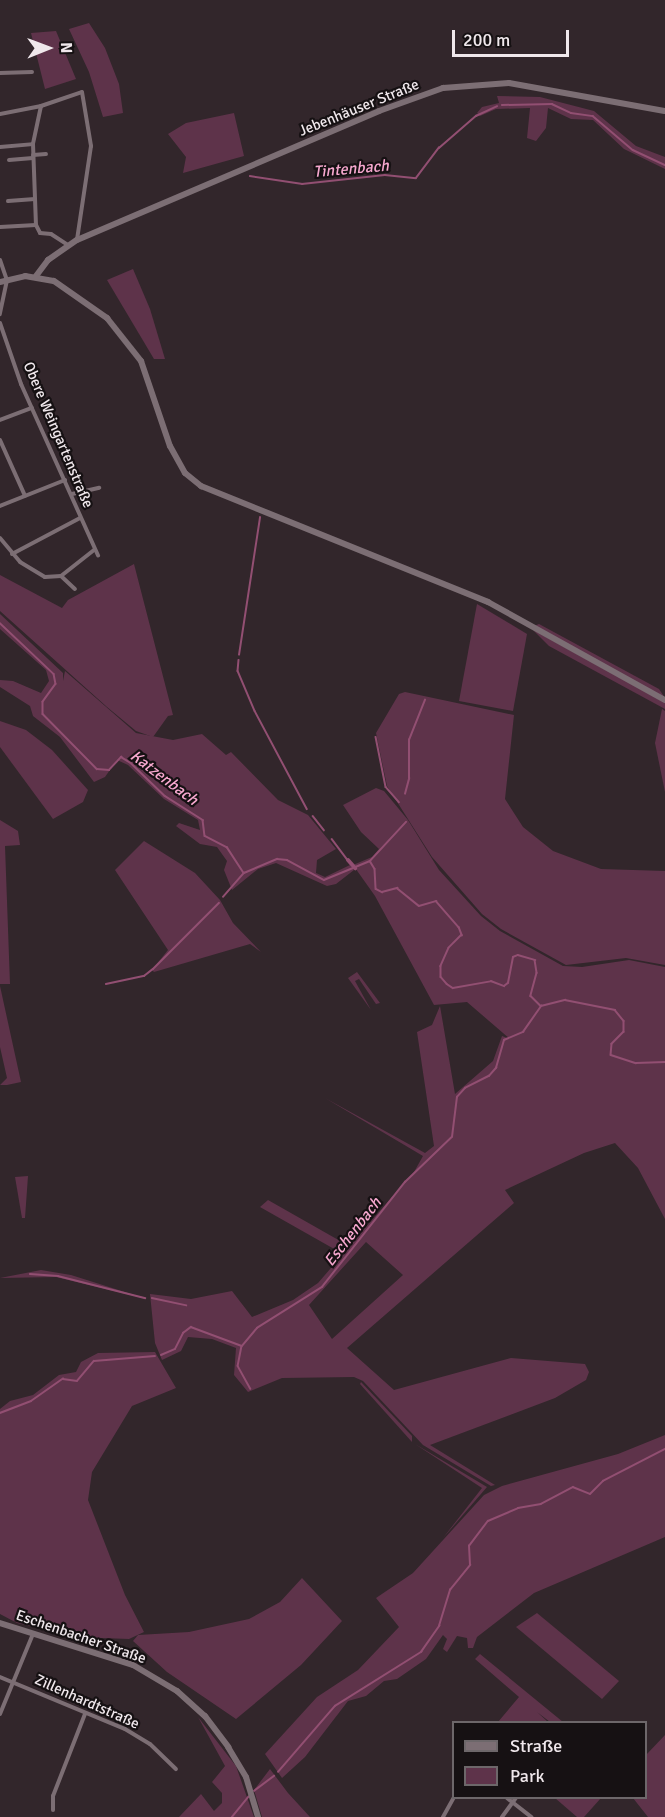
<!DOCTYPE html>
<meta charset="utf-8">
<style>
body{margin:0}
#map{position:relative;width:665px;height:1817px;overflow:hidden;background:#32262b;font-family:Signika,sans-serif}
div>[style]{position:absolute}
.green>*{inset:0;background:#5e334a}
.stream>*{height:1.5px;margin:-0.75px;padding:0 0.75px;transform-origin:0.75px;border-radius:0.75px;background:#924f72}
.canal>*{height:4px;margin:-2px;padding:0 2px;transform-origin:2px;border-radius:2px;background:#924f72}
.street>*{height:4px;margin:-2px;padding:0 2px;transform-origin:2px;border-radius:2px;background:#7c6e74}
.secondary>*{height:6px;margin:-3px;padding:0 3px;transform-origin:3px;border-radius:3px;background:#7c6e74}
span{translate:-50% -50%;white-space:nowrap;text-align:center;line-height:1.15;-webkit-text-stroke:4.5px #161113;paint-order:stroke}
.street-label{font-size:15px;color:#f0e8ec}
.water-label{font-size:16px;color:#f7a8cf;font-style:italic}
.legend{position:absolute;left:452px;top:1721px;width:195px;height:78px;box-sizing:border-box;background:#161113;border:2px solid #6d676a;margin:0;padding:8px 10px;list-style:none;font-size:18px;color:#f0e8ec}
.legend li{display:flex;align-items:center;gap:12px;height:30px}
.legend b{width:30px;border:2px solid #6d676a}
.north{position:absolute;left:18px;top:18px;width:60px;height:60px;-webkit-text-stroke:4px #161113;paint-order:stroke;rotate:89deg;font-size:16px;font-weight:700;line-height:24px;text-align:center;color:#f0e8ec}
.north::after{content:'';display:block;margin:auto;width:21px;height:27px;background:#f0e8ec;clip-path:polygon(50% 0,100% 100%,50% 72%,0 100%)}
.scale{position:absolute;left:452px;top:30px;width:117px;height:27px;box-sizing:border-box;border:3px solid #f0e8ec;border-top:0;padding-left:8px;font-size:18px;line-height:21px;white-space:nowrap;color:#f0e8ec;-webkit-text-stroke:4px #161113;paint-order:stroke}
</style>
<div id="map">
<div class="green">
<i style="clip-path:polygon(89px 23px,105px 48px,119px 84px,123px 113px,103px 117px,89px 72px,69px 29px)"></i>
<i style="clip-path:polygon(56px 31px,76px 79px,45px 89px,31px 33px)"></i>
<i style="clip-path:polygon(497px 96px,540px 97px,594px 111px,636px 146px,665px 157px,665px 169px,624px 149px,593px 120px,571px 119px,548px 108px,546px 128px,536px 141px,527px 138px,530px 108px,496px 109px,480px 116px,477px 113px,482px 107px,499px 103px)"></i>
<i style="clip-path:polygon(234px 113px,244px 156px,183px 173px,186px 157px,168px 134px,186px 123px)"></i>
<i style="clip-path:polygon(133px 269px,150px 309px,165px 359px,154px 359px,107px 280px)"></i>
<i style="clip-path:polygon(134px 564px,173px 715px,168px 716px,153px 737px,136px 731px,107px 707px,0 611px,0 575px,62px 608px,68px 600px)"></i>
<i style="clip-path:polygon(477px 604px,527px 634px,513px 711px,459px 701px)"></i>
<i style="clip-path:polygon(0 614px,63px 673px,63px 681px,65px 671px,136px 733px,173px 740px,202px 734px,226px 755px,231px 752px,278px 800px,308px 815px,336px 849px,317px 860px,316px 873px,325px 877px,350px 865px,354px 870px,336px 884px,327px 886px,276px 863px,258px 869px,232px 890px,224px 870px,227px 861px,217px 847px,200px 844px,176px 826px,179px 823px,200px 830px,198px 820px,164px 799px,128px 765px,117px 760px,105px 777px,94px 782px,60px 737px,33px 716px,30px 706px,0 687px,0 680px,13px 681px,41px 693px,49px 681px,46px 670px,0 629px)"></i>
<i style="clip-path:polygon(539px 624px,659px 689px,665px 698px,534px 626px)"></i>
<i style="clip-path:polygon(533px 630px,655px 697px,665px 703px,665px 709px,549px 646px)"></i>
<i style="clip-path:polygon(405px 692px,514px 715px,505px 799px,523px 827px,553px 851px,601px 869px,665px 871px,665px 965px,626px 958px,566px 965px,501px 929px,482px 914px,432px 857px,387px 786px,376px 733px,399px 694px)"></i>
<i style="clip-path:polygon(662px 709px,665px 711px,665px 792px,655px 743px)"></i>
<i style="clip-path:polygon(0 721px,26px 730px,52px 750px,88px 790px,83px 802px,53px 819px,0 747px)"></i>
<i style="clip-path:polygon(evenodd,376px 788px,384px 791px,408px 820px,439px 870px,481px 916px,500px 931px,563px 966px,582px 967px,629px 960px,665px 967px,665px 1219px,638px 1168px,615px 1143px,584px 1153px,505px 1190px,514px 1203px,347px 1348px,394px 1390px,511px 1358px,585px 1364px,589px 1372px,586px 1380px,555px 1398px,430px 1445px,495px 1485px,491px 1486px,423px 1445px,363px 1381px,354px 1377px,282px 1378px,248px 1392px,234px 1375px,236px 1348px,212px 1339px,188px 1337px,181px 1351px,162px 1360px,155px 1343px,150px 1294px,191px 1299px,232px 1291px,252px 1317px,293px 1300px,318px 1283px,343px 1254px,260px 1207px,268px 1200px,349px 1246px,414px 1172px,423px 1156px,325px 1098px,425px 1153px,434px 1146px,417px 1032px,432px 1025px,440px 1006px,455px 1094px,493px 1061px,502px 1036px,510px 1039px,467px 1002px,434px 1005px,375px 896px,353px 865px,372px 857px,379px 849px,361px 832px,343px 805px,376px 788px,366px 1242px,403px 1275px,332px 1339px,309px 1305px,366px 1242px)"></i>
<i style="clip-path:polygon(0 820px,18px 831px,20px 845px,5px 846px,10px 984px,0 984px)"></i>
<i style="clip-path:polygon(144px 841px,195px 873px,220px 900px,233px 923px,261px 952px,250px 944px,154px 972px,152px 970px,168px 950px,115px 870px)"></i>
<i style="clip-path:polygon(357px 972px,380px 1003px,376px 1004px,359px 979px,355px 981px,371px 1010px,348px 978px)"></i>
<i style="clip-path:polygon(0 986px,21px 1082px,7px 1085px,0 1085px,7px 1078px,0 1047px)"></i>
<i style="clip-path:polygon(28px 1176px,25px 1218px,22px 1218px,15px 1177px)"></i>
<i style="clip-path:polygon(41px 1270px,71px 1275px,147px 1299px,56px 1277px,0 1278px)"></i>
<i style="clip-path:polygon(155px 1352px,176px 1388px,132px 1406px,92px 1472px,88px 1500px,125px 1595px,144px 1632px,129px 1639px,75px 1637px,17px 1623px,0 1614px,0 1409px,10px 1401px,33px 1395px,59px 1375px,76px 1372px,81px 1362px,98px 1353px)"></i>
<i style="clip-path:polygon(361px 1382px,412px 1436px,412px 1442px,360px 1384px)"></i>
<i style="clip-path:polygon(665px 1435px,665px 1537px,534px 1593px,477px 1637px,473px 1648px,468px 1648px,467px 1638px,457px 1636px,447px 1652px,443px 1649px,447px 1639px,443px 1635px,426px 1659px,397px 1679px,384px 1681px,366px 1696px,348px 1701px,305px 1757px,282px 1778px,265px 1754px,317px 1697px,358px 1670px,399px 1627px,376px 1598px,413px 1573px,484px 1495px,502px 1486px,618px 1454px)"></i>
<i style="clip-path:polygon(415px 1444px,487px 1487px,443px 1538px,482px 1488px)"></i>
<i style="clip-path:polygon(302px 1578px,342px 1621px,301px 1665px,236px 1719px,167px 1672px,133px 1641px,138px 1635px,189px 1632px,249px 1619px,280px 1602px)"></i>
<i style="clip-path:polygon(537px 1613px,619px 1681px,602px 1699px,516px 1627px)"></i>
<i style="clip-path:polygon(480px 1654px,563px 1722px,550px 1722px,537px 1712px,548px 1722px,498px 1722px,519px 1697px,475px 1659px)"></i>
<i style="clip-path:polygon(198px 1717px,236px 1766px,254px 1817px,179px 1817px,201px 1794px,214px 1811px,222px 1803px,222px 1793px,212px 1782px,225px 1766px)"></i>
<i style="clip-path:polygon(665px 1735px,665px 1817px,648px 1817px,633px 1798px,646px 1798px,646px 1755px)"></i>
<i style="clip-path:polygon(270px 1769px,288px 1793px,310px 1817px,262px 1817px,254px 1790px)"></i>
<i style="clip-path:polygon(555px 1798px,601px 1798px,584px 1817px,577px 1817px)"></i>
</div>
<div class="stream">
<i style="left:502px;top:105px;width:50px;rotate:-1.1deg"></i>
<i style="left:552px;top:104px;width:21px;rotate:25deg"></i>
<i style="left:571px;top:113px;width:22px;rotate:8deg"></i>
<i style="left:593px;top:116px;width:52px;rotate:40.4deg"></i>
<i style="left:633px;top:150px;width:35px;rotate:25deg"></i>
<i style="left:250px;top:176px;width:53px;rotate:8.7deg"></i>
<i style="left:302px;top:184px;width:83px;rotate:-6.2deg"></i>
<i style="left:385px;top:175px;width:31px;rotate:6deg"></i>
<i style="left:416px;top:178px;width:38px;rotate:-53deg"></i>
<i style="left:439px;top:148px;width:49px;rotate:-40.9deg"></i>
<i style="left:476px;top:116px;width:23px;rotate:-25deg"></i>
<i style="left:0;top:623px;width:74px;rotate:43.4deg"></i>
<i style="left:54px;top:674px;width:10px;rotate:79deg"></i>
<i style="left:56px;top:684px;width:22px;rotate:126deg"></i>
<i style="left:43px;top:702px;width:12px;rotate:90deg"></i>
<i style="left:43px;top:714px;width:77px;rotate:45.5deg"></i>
<i style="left:97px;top:769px;width:12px;rotate:5deg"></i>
<i style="left:109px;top:770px;width:18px;rotate:-47deg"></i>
<i style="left:121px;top:757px;width:12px;rotate:31deg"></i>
<i style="left:131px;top:763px;width:47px;rotate:44.1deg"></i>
<i style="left:165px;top:796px;width:45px;rotate:32.3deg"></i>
<i style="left:203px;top:820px;width:16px;rotate:83deg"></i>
<i style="left:205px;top:836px;width:25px;rotate:27deg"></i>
<i style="left:227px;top:847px;width:31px;rotate:57deg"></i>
<i style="left:244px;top:873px;width:36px;rotate:-23deg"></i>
<i style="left:277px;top:859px;width:10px;rotate:6deg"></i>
<i style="left:287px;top:860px;width:42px;rotate:28.4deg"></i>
<i style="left:324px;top:880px;width:50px;rotate:-22.4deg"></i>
<i style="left:370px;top:861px;width:9px;rotate:58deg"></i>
<i style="left:375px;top:869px;width:20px;rotate:87deg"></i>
<i style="left:376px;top:889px;width:7px;rotate:27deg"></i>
<i style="left:382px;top:892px;width:16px;rotate:-15deg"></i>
<i style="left:397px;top:888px;width:28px;rotate:39deg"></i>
<i style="left:419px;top:906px;width:18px;rotate:-16deg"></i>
<i style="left:436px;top:901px;width:35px;rotate:49deg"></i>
<i style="left:459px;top:927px;width:9px;rotate:69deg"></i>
<i style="left:462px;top:935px;width:18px;rotate:135deg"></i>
<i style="left:449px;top:948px;width:20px;rotate:114deg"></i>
<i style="left:441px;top:966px;width:11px;rotate:90deg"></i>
<i style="left:441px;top:977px;width:9px;rotate:49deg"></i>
<i style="left:447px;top:984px;width:7px;rotate:34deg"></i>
<i style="left:453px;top:988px;width:39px;rotate:-10deg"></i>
<i style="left:491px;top:981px;width:14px;rotate:21deg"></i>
<i style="left:504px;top:986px;width:5px;rotate:-37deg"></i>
<i style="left:508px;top:983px;width:26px;rotate:-79deg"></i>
<i style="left:513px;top:957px;width:5px;rotate:-22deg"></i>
<i style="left:518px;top:955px;width:18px;rotate:16deg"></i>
<i style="left:535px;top:960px;width:13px;rotate:81deg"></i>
<i style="left:537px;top:973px;width:24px;rotate:105deg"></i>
<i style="left:531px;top:996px;width:14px;rotate:45deg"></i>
<i style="left:239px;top:655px;width:139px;rotate:-81.3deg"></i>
<i style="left:239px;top:660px;width:11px;rotate:95deg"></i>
<i style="left:238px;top:671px;width:43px;rotate:67deg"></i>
<i style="left:255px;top:711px;width:111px;rotate:62deg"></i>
<i style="left:376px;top:737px;width:51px;rotate:78.7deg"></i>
<i style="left:386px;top:787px;width:20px;rotate:49deg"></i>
<i style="left:405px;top:794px;width:16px;rotate:-75deg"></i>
<i style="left:409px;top:779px;width:39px;rotate:-90deg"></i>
<i style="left:409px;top:740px;width:43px;rotate:-68.2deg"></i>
<i style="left:313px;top:816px;width:18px;rotate:52deg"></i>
<i style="left:332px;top:839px;width:26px;rotate:53deg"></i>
<i style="left:370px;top:861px;width:53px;rotate:-47.3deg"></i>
<i style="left:223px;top:897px;width:32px;rotate:-49deg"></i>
<i style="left:106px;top:984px;width:39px;rotate:-12deg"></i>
<i style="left:144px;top:976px;width:11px;rotate:-38deg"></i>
<i style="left:153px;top:969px;width:93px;rotate:-45deg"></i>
<i style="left:30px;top:1274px;width:28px;rotate:4deg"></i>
<i style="left:58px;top:1276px;width:90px;rotate:14.2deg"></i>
<i style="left:152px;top:1298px;width:35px;rotate:12deg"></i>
<i style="left:242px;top:1346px;width:20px;rotate:101deg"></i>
<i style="left:238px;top:1366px;width:26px;rotate:61deg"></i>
<i style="left:161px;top:1355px;width:15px;rotate:-23deg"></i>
<i style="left:175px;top:1349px;width:18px;rotate:-63deg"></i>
<i style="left:183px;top:1333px;width:10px;rotate:-37deg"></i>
<i style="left:191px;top:1327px;width:54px;rotate:20.4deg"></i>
<i style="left:242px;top:1346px;width:23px;rotate:-50deg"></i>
<i style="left:257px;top:1328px;width:77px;rotate:-32.2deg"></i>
<i style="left:322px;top:1287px;width:134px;rotate:-51.7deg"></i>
<i style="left:405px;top:1182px;width:65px;rotate:-43.8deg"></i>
<i style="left:452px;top:1137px;width:40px;rotate:-82.9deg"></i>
<i style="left:457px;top:1097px;width:12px;rotate:-48deg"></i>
<i style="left:465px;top:1088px;width:27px;rotate:-27deg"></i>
<i style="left:489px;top:1076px;width:11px;rotate:-49deg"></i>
<i style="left:496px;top:1068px;width:29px;rotate:-74deg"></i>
<i style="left:504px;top:1040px;width:21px;rotate:-23deg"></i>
<i style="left:523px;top:1032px;width:32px;rotate:-55deg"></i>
<i style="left:541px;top:1006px;width:25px;rotate:-14deg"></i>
<i style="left:565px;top:1000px;width:51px;rotate:11.3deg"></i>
<i style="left:615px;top:1010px;width:14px;rotate:51deg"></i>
<i style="left:624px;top:1021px;width:11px;rotate:90deg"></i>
<i style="left:624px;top:1032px;width:17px;rotate:135deg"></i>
<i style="left:612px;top:1044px;width:11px;rotate:95deg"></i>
<i style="left:611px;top:1055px;width:26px;rotate:18deg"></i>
<i style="left:636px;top:1063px;width:29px;rotate:-2deg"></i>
<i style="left:0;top:1413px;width:33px;rotate:-21deg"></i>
<i style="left:31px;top:1401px;width:39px;rotate:-35deg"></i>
<i style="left:63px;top:1379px;width:14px;rotate:8deg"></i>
<i style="left:77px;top:1381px;width:26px;rotate:-50deg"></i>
<i style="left:94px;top:1361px;width:61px;rotate:-4.7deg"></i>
<i style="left:278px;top:1772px;width:87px;rotate:-49.2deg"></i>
<i style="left:335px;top:1706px;width:102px;rotate:-32.1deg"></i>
<i style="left:421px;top:1652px;width:32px;rotate:-55deg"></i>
<i style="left:439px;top:1626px;width:38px;rotate:-73deg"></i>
<i style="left:450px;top:1590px;width:32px;rotate:-51deg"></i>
<i style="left:470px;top:1565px;width:19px;rotate:-93deg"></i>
<i style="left:469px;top:1546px;width:31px;rotate:-53deg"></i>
<i style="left:488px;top:1521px;width:33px;rotate:-23deg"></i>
<i style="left:518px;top:1508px;width:23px;rotate:-10deg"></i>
<i style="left:541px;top:1504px;width:36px;rotate:-28deg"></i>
<i style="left:573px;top:1487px;width:18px;rotate:22deg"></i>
<i style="left:590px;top:1494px;width:18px;rotate:-45deg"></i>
<i style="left:603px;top:1481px;width:70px;rotate:-27.3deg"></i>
<i style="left:254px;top:1791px;width:25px;rotate:-37deg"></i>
<i style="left:232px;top:1817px;width:26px;rotate:-51deg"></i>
</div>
<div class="canal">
<i style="left:348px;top:860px;width:11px;rotate:49deg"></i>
</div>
<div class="street">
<i style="left:0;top:73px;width:32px;rotate:-2deg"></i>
<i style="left:41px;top:106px;width:39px;rotate:102deg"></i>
<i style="left:33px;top:144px;width:81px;rotate:87.9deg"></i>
<i style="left:36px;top:225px;width:9px;rotate:63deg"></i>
<i style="left:40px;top:233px;width:11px;rotate:5deg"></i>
<i style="left:51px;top:234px;width:20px;rotate:33deg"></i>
<i style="left:0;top:114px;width:42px;rotate:-11deg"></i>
<i style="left:41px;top:106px;width:43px;rotate:-18.9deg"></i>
<i style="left:82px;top:92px;width:55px;rotate:80.5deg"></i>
<i style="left:91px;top:146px;width:95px;rotate:98.5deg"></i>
<i style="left:0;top:147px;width:33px;rotate:-5deg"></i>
<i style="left:33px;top:155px;width:13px;rotate:-4deg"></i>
<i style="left:9px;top:160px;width:24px;rotate:-5deg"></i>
<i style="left:8px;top:201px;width:27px;rotate:-4deg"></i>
<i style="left:0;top:227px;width:36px;rotate:-3deg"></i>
<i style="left:0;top:260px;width:21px;rotate:71deg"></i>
<i style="left:7px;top:280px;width:35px;rotate:102deg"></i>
<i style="left:0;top:323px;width:65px;rotate:71deg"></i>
<i style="left:21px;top:384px;width:188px;rotate:65.8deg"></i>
<i style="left:0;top:420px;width:34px;rotate:-21deg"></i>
<i style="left:0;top:440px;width:61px;rotate:65.9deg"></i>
<i style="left:72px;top:494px;width:28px;rotate:-13deg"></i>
<i style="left:0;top:506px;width:70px;rotate:-21.8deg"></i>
<i style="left:0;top:538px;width:31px;rotate:50deg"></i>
<i style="left:20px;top:562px;width:29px;rotate:31deg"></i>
<i style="left:45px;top:577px;width:16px;rotate:-4deg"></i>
<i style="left:61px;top:576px;width:42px;rotate:-38.2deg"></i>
<i style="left:12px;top:554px;width:77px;rotate:-27.9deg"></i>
<i style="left:61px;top:576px;width:19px;rotate:43deg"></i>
<i style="left:0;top:1677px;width:135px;rotate:22.6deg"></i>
<i style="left:125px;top:1729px;width:29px;rotate:31deg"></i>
<i style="left:150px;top:1744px;width:36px;rotate:44deg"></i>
<i style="left:0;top:1714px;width:87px;rotate:-67.6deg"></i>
<i style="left:507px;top:1798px;width:31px;rotate:38deg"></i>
<i style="left:53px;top:1810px;width:14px;rotate:-90deg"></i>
<i style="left:53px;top:1796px;width:88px;rotate:-68.7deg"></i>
<i style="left:443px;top:1817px;width:23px;rotate:-61deg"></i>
<i style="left:502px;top:1817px;width:24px;rotate:-54deg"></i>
</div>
<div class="secondary">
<i style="left:36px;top:276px;width:20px;rotate:-53deg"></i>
<i style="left:48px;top:260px;width:35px;rotate:-35deg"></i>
<i style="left:77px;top:240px;width:328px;rotate:-23.1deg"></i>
<i style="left:379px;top:111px;width:68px;rotate:-19.8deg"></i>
<i style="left:443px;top:88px;width:66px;rotate:-4.3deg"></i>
<i style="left:509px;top:83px;width:158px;rotate:10.2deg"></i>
<i style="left:0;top:282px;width:26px;rotate:-13deg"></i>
<i style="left:25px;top:276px;width:29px;rotate:10deg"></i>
<i style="left:54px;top:281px;width:65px;rotate:34.9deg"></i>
<i style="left:107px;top:318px;width:55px;rotate:51.7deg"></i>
<i style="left:141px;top:361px;width:90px;rotate:71.2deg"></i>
<i style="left:170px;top:446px;width:31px;rotate:61deg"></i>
<i style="left:185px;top:473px;width:21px;rotate:39deg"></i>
<i style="left:201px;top:486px;width:310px;rotate:22deg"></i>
<i style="left:488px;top:602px;width:202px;rotate:29deg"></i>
<i style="left:0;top:1623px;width:139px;rotate:17.5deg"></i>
<i style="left:133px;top:1665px;width:51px;rotate:30.6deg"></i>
<i style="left:177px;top:1691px;width:38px;rotate:42deg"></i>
<i style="left:205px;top:1716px;width:39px;rotate:53deg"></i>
<i style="left:228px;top:1747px;width:35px;rotate:59deg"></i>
<i style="left:246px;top:1777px;width:42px;rotate:73.3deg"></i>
</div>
<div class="street-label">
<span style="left:359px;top:108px;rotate:-22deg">Jebenhäuser Straße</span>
<span style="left:58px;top:435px;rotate:67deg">Obere Weingartenstraße</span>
<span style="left:81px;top:1637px;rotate:19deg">Eschenbacher Straße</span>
<span style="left:87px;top:1702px;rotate:24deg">Zillenhardtstraße</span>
</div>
<div class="water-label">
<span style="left:351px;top:169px;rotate:-5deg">Tintenbach</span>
<span style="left:164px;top:778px;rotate:37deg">Katzenbach</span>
<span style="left:353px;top:1232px;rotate:-52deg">Eschenbach</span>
</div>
<ul class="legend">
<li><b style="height:8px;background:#7c6e74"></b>Straße</li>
<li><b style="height:16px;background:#5e334a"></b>Park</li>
</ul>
<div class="north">N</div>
<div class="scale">200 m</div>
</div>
